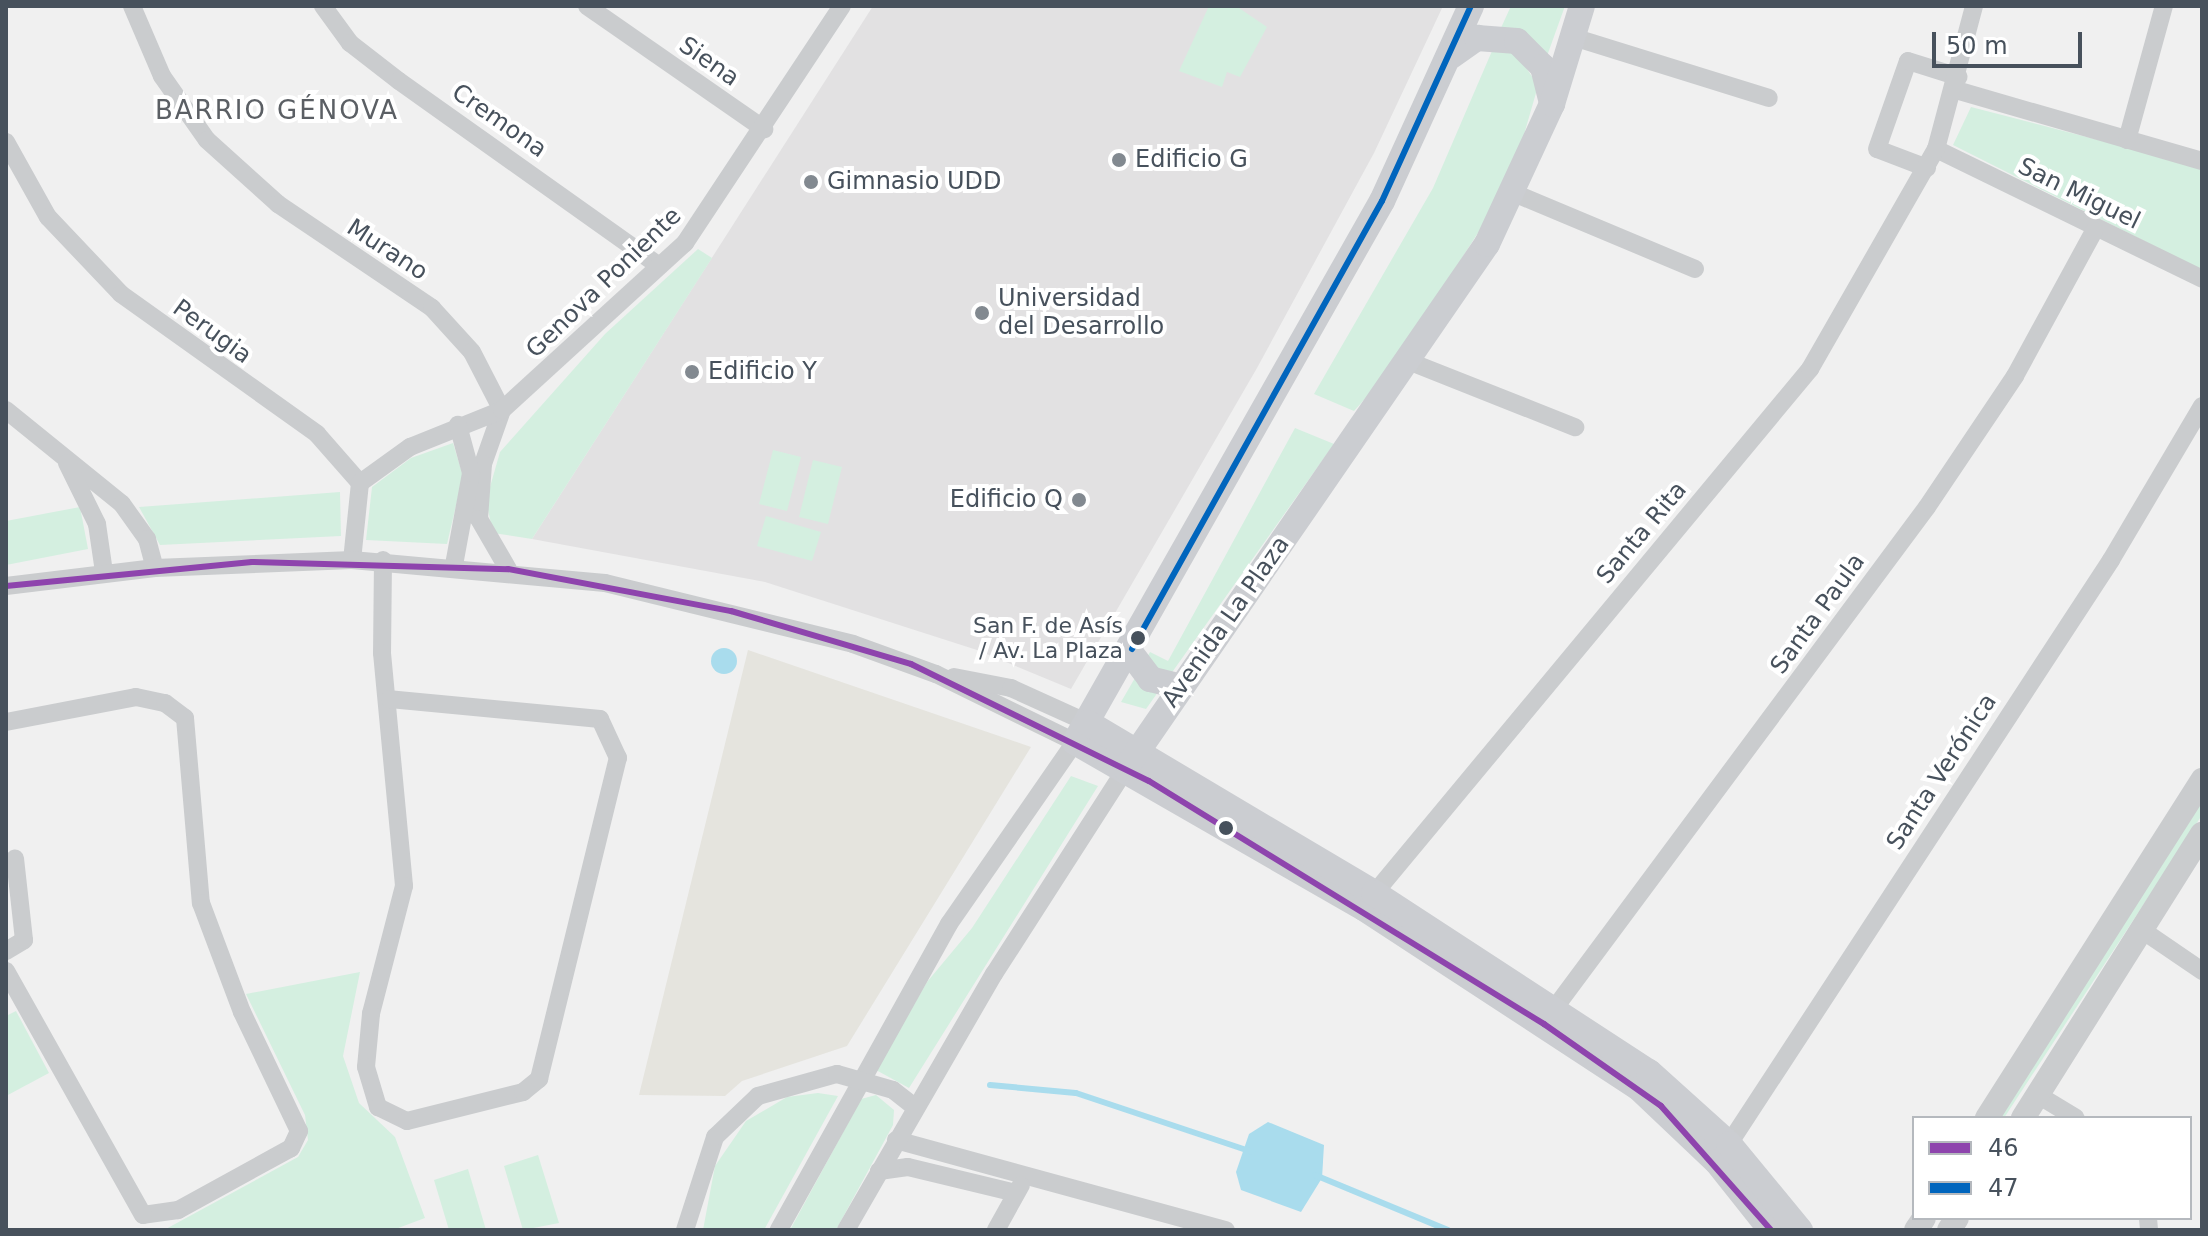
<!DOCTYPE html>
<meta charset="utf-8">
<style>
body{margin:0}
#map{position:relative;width:2208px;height:1236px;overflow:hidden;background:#f0f0f0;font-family:"DejaVu Sans",sans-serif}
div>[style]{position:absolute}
.commercial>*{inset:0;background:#e5e4de}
.education>*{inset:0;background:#e2e1e2}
.green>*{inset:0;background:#d4efe0}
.water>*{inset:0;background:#a9dced}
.round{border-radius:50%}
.stream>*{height:6px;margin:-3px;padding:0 3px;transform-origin:3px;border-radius:3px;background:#a9dced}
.minor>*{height:18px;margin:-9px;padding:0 9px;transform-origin:9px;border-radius:9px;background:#caccce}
.tertiary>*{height:24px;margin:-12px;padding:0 12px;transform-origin:12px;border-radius:12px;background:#caccce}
.secondary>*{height:26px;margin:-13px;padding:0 13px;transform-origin:13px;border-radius:13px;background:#cbcdd1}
.bus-1>*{height:6px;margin:-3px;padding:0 3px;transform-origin:3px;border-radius:3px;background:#8e44ad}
.bus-2>*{height:6px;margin:-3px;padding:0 3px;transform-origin:3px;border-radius:3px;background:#0065bd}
.dots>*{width:22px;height:22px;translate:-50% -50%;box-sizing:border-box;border:4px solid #fff;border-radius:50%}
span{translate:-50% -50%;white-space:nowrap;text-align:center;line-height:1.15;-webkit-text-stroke:8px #fff;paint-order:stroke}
.bus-label{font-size:22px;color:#47515c}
.right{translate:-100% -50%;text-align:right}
.street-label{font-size:24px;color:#47515c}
.poi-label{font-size:24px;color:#47515c}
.left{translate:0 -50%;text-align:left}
.neighbourhood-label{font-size:26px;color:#5b5f64;letter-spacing:2px}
.frame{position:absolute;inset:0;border:8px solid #47515c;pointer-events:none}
.legend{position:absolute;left:1912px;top:1116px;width:280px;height:104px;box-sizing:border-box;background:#fff;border:2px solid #b5b9be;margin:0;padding:10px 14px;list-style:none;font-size:24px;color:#47515c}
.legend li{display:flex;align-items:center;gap:16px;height:40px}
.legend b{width:40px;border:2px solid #b5b9be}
.scale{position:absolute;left:1932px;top:32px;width:150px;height:36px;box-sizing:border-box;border:4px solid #47515c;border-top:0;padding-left:10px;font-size:24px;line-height:28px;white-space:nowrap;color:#47515c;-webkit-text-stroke:6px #fff;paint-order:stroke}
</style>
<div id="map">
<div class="commercial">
<i style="clip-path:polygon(748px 650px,1031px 747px,847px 1046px,742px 1081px,725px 1096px,639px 1095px)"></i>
</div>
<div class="education">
<i style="clip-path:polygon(873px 6px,1443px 6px,1374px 153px,1257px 368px,1071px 689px,977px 650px,765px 582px,532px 539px)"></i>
</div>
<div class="green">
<i style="clip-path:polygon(1209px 6px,1236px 6px,1267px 27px,1240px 77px,1227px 72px,1222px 87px,1179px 71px)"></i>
<i style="clip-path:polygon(1511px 6px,1565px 6px,1547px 56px,1500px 30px)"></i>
<i style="clip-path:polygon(1495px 44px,1513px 47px,1538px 86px,1510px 183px,1388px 373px,1354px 411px,1314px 394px,1433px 188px)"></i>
<i style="clip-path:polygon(1971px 107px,2202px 167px,2202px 270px,1953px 145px)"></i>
<i style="clip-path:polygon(698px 249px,712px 258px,532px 539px,493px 533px,486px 501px,500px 452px,605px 334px)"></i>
<i style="clip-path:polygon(1295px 428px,1334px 444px,1146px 709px,1121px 702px,1150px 652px,1168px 661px)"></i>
<i style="clip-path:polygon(453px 443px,463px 476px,447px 544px,366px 540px,372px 487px,411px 458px)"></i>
<i style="clip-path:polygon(773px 450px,801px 457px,787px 511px,759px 504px)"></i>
<i style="clip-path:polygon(813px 460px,842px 467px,828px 524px,799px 517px)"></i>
<i style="clip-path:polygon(340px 492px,341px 536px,160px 545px,139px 507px)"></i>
<i style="clip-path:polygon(80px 507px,88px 549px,6px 565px,6px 521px)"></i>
<i style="clip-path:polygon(766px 516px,821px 532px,812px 561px,757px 546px)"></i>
<i style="clip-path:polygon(1071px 776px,1098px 786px,909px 1088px,876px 1070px,927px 982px,972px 928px)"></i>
<i style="clip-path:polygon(2202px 799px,2202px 815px,2004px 1118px,1997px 1118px)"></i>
<i style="clip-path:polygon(360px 972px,343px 1056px,359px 1103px,395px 1137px,425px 1218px,393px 1230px,164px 1230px,298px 1157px,308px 1140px,305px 1115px,246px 994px)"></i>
<i style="clip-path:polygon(16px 1011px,49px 1073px,6px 1096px,6px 1016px)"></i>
<i style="clip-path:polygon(818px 1093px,838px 1096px,764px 1230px,703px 1230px,715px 1166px,746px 1121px,787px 1097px)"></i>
<i style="clip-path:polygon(876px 1095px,894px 1110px,893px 1125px,836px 1230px,790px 1230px,861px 1099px)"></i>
<i style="clip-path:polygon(538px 1155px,559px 1223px,523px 1230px,504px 1166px)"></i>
<i style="clip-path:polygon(468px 1169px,486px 1230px,449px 1230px,434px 1180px)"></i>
</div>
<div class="water">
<i class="round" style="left:711px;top:648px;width:26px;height:26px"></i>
<i style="clip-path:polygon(1268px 1122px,1324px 1145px,1322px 1178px,1301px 1212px,1241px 1190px,1236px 1172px,1249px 1134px)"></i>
</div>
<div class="stream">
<i style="left:990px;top:1085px;width:86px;rotate:5.3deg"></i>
<i style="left:1076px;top:1093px;width:186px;rotate:18.5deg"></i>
<i style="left:1315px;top:1175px;width:144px;rotate:22.5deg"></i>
</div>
<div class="minor">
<i style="left:132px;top:6px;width:76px;rotate:66.8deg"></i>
<i style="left:162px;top:76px;width:78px;rotate:54.9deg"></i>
<i style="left:207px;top:140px;width:96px;rotate:42deg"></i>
<i style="left:278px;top:204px;width:186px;rotate:34deg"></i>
<i style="left:432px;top:308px;width:59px;rotate:47.7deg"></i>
<i style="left:472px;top:352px;width:65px;rotate:62.7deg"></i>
<i style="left:502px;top:410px;width:57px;rotate:109.4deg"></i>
<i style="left:483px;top:464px;width:55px;rotate:94.2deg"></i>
<i style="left:479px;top:519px;width:58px;rotate:59.9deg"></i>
<i style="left:323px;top:6px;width:46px;rotate:53.9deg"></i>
<i style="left:350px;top:43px;width:62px;rotate:37.8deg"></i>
<i style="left:399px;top:81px;width:319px;rotate:35.4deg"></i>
<i style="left:587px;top:6px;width:216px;rotate:34.8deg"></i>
<i style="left:1573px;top:37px;width:205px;rotate:17.3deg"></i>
<i style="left:1956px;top:90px;width:256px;rotate:16.1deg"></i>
<i style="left:2127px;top:140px;width:139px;rotate:-74.6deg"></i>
<i style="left:6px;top:142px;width:86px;rotate:60.8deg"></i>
<i style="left:48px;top:217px;width:106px;rotate:46.5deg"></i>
<i style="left:121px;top:294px;width:241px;rotate:35.5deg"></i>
<i style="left:317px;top:434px;width:65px;rotate:48.7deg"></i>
<i style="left:360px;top:483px;width:77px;rotate:95.9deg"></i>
<i style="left:1936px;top:149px;width:296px;rotate:26deg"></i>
<i style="left:1927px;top:168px;width:53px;rotate:-159.2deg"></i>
<i style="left:1877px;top:149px;width:93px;rotate:-70.6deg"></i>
<i style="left:1908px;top:61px;width:53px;rotate:17.4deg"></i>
<i style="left:1516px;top:194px;width:194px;rotate:22.7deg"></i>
<i style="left:1408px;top:361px;width:180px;rotate:21.6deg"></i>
<i style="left:6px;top:410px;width:149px;rotate:39deg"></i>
<i style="left:122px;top:504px;width:43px;rotate:54.5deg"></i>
<i style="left:147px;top:539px;width:30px;rotate:75deg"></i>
<i style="left:67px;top:463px;width:68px;rotate:63.8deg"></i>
<i style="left:97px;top:524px;width:49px;rotate:81.7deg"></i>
<i style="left:360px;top:483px;width:62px;rotate:-35.8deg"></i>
<i style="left:410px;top:447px;width:99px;rotate:-21.9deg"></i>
<i style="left:502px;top:410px;width:248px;rotate:-42.4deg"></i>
<i style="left:685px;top:243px;width:284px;rotate:-56.5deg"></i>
<i style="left:383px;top:560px;width:93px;rotate:90.6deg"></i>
<i style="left:382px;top:653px;width:234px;rotate:84.6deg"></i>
<i style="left:404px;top:886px;width:132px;rotate:104.5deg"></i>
<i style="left:371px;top:1014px;width:53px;rotate:95.4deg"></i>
<i style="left:366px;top:1067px;width:42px;rotate:73.3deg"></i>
<i style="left:378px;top:1107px;width:32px;rotate:26deg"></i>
<i style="left:407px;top:1121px;width:120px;rotate:-14deg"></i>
<i style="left:523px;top:1092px;width:21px;rotate:-39deg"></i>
<i style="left:539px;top:1079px;width:331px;rotate:-76.2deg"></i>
<i style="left:618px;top:758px;width:43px;rotate:-114.8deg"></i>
<i style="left:600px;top:719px;width:211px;rotate:-174.6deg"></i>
<i style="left:454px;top:565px;width:94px;rotate:-79.5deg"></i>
<i style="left:471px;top:473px;width:50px;rotate:-105.2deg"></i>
<i style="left:6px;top:586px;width:150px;rotate:-6.9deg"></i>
<i style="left:155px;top:568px;width:197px;rotate:-2.3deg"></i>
<i style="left:352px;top:560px;width:254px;rotate:5.2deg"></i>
<i style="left:605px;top:583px;width:255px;rotate:13.8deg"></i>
<i style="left:853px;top:644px;width:88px;rotate:19.9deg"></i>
<i style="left:936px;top:674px;width:155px;rotate:26.1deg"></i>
<i style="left:1075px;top:742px;width:221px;rotate:124.7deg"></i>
<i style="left:949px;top:924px;width:350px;rotate:119.1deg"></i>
<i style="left:954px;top:677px;width:58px;rotate:10.9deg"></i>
<i style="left:1011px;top:688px;width:85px;rotate:24.4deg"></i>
<i style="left:6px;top:722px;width:132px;rotate:-10.9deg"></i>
<i style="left:136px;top:697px;width:30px;rotate:12deg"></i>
<i style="left:165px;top:703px;width:25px;rotate:37deg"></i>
<i style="left:185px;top:718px;width:186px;rotate:85.1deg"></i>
<i style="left:201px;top:903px;width:116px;rotate:69.4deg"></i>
<i style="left:242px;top:1012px;width:132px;rotate:64.4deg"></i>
<i style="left:299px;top:1131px;width:19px;rotate:115deg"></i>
<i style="left:291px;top:1148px;width:129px;rotate:151.2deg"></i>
<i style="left:178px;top:1210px;width:35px;rotate:172deg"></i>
<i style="left:143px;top:1215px;width:280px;rotate:-119.3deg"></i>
<i style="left:1368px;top:901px;width:692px;rotate:-50.28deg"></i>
<i style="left:1810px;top:369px;width:254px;rotate:-60.2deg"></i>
<i style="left:1936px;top:149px;width:148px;rotate:-75.1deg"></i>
<i style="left:2142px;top:930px;width:73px;rotate:34.3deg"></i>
<i style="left:6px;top:951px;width:21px;rotate:-31deg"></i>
<i style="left:24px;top:940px;width:82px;rotate:-96.3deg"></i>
<i style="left:1554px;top:1009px;width:625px;rotate:-53.39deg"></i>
<i style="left:1927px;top:507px;width:158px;rotate:-56.1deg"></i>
<i style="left:2015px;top:376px;width:165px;rotate:-61.4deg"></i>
<i style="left:2038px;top:1095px;width:44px;rotate:31.2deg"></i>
<i style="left:896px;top:1140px;width:342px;rotate:15.3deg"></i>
<i style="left:1723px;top:1153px;width:709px;rotate:-56.8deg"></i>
<i style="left:2111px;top:560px;width:179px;rotate:-59.4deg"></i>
<i style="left:879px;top:1171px;width:29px;rotate:-8deg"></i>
<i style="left:908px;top:1167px;width:111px;rotate:13.5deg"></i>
<i style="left:2148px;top:1218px;width:12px;rotate:85deg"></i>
<i style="left:685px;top:1230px;width:98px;rotate:-72.1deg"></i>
<i style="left:715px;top:1137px;width:59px;rotate:-43.6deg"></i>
<i style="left:758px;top:1096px;width:82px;rotate:-15.6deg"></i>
<i style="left:837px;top:1074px;width:58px;rotate:15.9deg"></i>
<i style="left:893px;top:1090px;width:29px;rotate:38deg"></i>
<i style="left:846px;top:1230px;width:296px;rotate:-60deg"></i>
<i style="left:994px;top:974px;width:245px;rotate:-57.3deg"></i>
<i style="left:996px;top:1230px;width:51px;rotate:-60.9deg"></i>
</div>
<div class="tertiary">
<i style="left:1987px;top:1118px;width:401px;rotate:-57.5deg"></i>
<i style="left:2023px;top:1118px;width:336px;rotate:-57.8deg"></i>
<i style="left:1916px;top:1230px;width:14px;rotate:-56deg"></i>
<i style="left:1949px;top:1230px;width:14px;rotate:-56deg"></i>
</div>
<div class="secondary">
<i style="left:1471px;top:6px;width:214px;rotate:114.5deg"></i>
<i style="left:1382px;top:201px;width:622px;rotate:119.57deg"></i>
<i style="left:1075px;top:742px;width:333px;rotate:29.9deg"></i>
<i style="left:1364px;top:908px;width:327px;rotate:33.2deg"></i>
<i style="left:1638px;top:1087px;width:109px;rotate:43.5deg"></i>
<i style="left:1717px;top:1162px;width:87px;rotate:51.5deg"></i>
<i style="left:1451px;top:56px;width:32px;rotate:-35deg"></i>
<i style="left:1477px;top:38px;width:40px;rotate:4.3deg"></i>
<i style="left:1517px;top:41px;width:37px;rotate:45deg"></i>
<i style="left:1543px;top:67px;width:38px;rotate:76deg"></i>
<i style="left:1130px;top:652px;width:34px;rotate:53deg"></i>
<i style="left:1150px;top:679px;width:32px;rotate:14deg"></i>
<i style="left:1088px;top:723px;width:333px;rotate:30.7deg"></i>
<i style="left:1374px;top:893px;width:328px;rotate:33.1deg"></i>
<i style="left:1649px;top:1072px;width:108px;rotate:42deg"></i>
<i style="left:1729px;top:1144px;width:112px;rotate:50.5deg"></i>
<i style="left:1126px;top:768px;width:636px;rotate:-55.44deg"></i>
<i style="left:1487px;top:244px;width:154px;rotate:-65.1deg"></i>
<i style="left:1552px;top:104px;width:102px;rotate:-73deg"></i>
</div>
<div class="bus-1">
<i style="left:6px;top:586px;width:247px;rotate:-5.6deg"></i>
<i style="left:252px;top:562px;width:256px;rotate:1.6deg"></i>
<i style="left:508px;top:569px;width:227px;rotate:10.7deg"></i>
<i style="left:731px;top:611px;width:188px;rotate:16.4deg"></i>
<i style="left:911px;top:664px;width:265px;rotate:26.2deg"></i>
<i style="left:1149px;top:781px;width:464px;rotate:31.6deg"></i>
<i style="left:1544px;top:1024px;width:143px;rotate:35deg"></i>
<i style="left:1661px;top:1106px;width:166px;rotate:48.4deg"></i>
</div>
<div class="bus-2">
<i style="left:1132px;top:649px;width:513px;rotate:-60.84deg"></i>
<i style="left:1382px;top:201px;width:214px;rotate:-65.5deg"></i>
</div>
<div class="dots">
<i style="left:1119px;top:160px;background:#828990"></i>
<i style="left:811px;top:182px;background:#828990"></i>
<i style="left:982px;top:313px;background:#828990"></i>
<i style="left:692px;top:372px;background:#828990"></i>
<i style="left:1079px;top:500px;background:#828990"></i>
<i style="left:1138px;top:638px;background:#47515c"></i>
<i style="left:1226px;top:828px;background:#47515c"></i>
</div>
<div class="bus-label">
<span class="right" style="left:1123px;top:638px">San F. de Asís<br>/ Av. La Plaza</span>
</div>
<div class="street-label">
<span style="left:709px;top:62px;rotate:35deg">Siena</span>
<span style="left:499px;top:121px;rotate:35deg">Cremona</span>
<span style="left:2079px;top:194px;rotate:26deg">San Miguel</span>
<span style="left:387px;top:250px;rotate:33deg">Murano</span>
<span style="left:604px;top:283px;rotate:-44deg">Genova Poniente</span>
<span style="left:212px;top:332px;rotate:36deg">Perugia</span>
<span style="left:1642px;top:533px;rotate:-50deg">Santa Rita</span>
<span style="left:1818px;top:614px;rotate:-54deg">Santa Paula</span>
<span style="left:1226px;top:622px;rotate:-55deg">Avenida La Plaza</span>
<span style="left:1942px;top:772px;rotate:-57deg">Santa Verónica</span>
</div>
<div class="poi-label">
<span class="left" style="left:1135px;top:160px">Edificio G</span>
<span class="left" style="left:827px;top:182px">Gimnasio UDD</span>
<span class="left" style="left:998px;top:313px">Universidad<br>del Desarrollo</span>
<span class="left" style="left:708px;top:372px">Edificio Y</span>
<span class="right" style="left:1063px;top:500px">Edificio Q</span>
</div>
<div class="neighbourhood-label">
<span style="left:277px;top:111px">BARRIO GÉNOVA</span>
</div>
<div class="frame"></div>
<ul class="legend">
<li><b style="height:10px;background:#8e44ad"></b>46</li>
<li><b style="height:10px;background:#0065bd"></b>47</li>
</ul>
<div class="scale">50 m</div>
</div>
